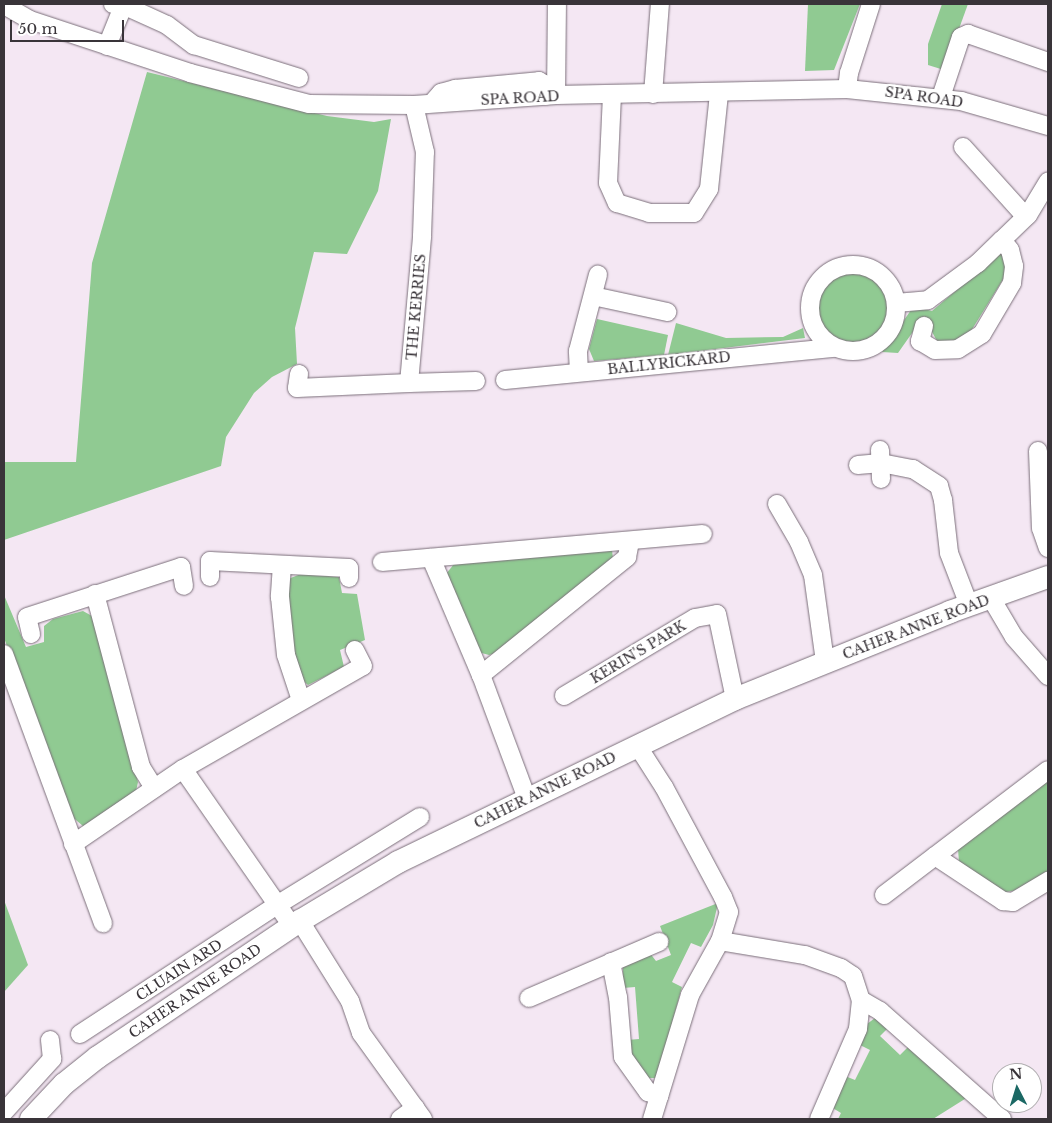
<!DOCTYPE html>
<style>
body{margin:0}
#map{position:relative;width:1052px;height:1123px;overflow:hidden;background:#f4e7f3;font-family:"Libre Baskerville",serif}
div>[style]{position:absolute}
.green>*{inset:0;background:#90ca92}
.round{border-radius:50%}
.roads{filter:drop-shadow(0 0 1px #7b6f7a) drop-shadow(0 0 1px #7b6f7a)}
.minor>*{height:18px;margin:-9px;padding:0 9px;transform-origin:9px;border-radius:9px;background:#fff}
.minor>.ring{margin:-9px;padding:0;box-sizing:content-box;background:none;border:18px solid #fff;border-radius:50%}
.tertiary>*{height:22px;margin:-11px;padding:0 11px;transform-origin:11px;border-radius:11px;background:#fff}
span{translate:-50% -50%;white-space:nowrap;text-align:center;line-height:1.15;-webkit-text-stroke:4.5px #fff;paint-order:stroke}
.street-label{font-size:14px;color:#393439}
.frame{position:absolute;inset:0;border:5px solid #393439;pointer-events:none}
.north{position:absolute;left:992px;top:1063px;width:50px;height:50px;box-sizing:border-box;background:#fff;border:1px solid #b0aeb0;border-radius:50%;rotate:355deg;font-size:14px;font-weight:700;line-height:20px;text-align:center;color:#393439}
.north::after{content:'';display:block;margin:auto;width:18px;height:22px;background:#1b6864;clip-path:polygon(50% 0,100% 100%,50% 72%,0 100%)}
.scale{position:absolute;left:10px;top:20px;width:114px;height:22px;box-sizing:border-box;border:2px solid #393439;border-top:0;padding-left:6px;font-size:15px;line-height:18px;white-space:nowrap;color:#393439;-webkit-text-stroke:4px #fff;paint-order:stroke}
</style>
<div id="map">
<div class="green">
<i style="clip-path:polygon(808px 4px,860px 4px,834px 70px,805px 71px)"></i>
<i style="clip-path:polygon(942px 4px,968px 4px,944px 70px,928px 65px,928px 44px)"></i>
<i style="clip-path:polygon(147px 72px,327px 116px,374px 122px,391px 119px,378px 191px,347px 254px,314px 252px,295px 328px,297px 364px,272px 377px,254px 393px,226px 437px,221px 466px,4px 540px,4px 462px,76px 462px,92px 263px)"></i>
<i style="clip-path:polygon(1000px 253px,1007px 256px,1007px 273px,971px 331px,956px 342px,938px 343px,931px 330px,930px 321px,924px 316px,898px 353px,882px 352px,911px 310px,917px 307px,932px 311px)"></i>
<i class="round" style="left:818px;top:272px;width:70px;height:70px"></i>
<i style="clip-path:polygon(597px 319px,668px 335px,664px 355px,594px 361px,589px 349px)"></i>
<i style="clip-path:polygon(676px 323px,726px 338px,783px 337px,803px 328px,805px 338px,668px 355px)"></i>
<i style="clip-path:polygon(612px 550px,613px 559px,496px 653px,489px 655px,478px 652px,446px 574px,454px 564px)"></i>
<i style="clip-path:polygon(301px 574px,339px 577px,342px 593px,357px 594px,365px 640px,340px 650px,344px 667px,308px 685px,301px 679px,288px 626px,288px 579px)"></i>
<i style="clip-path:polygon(4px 595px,26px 647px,44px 642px,44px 626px,53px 619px,83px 611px,92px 616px,138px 782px,136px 791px,83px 826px,70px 815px,4px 638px)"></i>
<i style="clip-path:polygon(1048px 778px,1048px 872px,1018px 890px,1006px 892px,998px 890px,959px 862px,958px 849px)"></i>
<i style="clip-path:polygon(4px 900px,28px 965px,4px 992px)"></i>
<i style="clip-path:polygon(718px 903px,713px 925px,701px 947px,691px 943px,672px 982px,682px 987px,659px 1071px,655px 1078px,649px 1078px,626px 1046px,627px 1040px,639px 1039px,635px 987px,623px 988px,623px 963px,649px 952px,656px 961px,671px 955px,660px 926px)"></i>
<i style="clip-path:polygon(875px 1018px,889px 1027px,880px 1036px,900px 1055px,909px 1046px,968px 1097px,933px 1119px,838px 1119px,841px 1113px,831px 1107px,845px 1076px,855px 1080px,870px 1050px,860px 1045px,867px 1024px)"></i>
</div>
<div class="roads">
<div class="minor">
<i style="left:113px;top:4px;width:10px;rotate:6deg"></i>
<i style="left:123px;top:5px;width:48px;rotate:24.4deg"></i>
<i style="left:167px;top:25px;width:34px;rotate:37deg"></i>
<i style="left:194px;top:45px;width:110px;rotate:17.4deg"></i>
<i style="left:4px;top:5px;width:30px;rotate:30deg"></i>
<i style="left:30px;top:20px;width:169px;rotate:18.3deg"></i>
<i style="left:190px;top:73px;width:123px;rotate:14.6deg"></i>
<i style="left:309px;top:104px;width:105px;rotate:0.5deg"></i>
<i style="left:414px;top:105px;width:142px;rotate:-4deg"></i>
<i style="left:556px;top:95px;width:291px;rotate:-1.2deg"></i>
<i style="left:847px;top:89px;width:115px;rotate:6deg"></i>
<i style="left:961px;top:101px;width:91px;rotate:16deg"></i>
<i style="left:107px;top:46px;width:45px;rotate:-68deg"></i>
<i style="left:847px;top:89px;width:16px;rotate:-83deg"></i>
<i style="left:849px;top:73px;width:72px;rotate:-72.3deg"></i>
<i style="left:653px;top:94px;width:90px;rotate:-85.6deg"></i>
<i style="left:556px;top:95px;width:91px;rotate:-89.4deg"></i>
<i style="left:612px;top:95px;width:88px;rotate:92.6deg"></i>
<i style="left:608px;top:183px;width:22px;rotate:66deg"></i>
<i style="left:617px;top:203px;width:34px;rotate:17deg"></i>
<i style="left:649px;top:213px;width:45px"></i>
<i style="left:694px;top:213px;width:28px;rotate:-58deg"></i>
<i style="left:709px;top:189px;width:96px;rotate:-84deg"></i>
<i style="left:941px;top:97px;width:63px;rotate:-71.6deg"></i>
<i style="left:961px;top:37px;width:8px;rotate:-23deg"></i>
<i style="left:968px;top:34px;width:85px;rotate:19.3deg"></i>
<i style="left:434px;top:101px;width:11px;rotate:-49deg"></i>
<i style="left:441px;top:93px;width:15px;rotate:-16deg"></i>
<i style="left:455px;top:89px;width:84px;rotate:-5.4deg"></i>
<i style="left:539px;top:81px;width:6px;rotate:31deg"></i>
<i style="left:544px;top:84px;width:12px;rotate:85deg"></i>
<i style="left:963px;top:147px;width:94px;rotate:48deg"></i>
<i class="ring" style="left:810px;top:265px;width:68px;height:68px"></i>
<i style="left:593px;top:296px;width:76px;rotate:12.2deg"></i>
<i style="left:896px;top:303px;width:32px;rotate:-5deg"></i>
<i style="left:928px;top:300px;width:62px;rotate:-36.5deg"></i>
<i style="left:978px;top:263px;width:33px;rotate:-44deg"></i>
<i style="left:924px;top:326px;width:16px;rotate:105deg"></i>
<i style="left:920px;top:341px;width:17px;rotate:31deg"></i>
<i style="left:935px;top:350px;width:23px;rotate:-2deg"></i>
<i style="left:958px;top:349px;width:28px;rotate:-32deg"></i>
<i style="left:982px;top:334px;width:59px;rotate:-59.5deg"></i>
<i style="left:1012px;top:283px;width:17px;rotate:-83deg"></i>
<i style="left:1014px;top:266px;width:16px;rotate:-104deg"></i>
<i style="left:1010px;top:250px;width:13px;rotate:-129deg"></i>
<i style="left:1002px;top:240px;width:36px;rotate:-44deg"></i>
<i style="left:1028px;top:215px;width:39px;rotate:-59deg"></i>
<i style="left:579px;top:372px;width:21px;rotate:-93deg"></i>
<i style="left:578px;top:351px;width:79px;rotate:-75.3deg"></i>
<i style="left:299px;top:374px;width:14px;rotate:98deg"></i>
<i style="left:297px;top:388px;width:112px;rotate:-2.6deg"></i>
<i style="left:409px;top:383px;width:148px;rotate:-84.9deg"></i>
<i style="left:422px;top:236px;width:84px;rotate:-88deg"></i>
<i style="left:425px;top:152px;width:48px;rotate:-103.2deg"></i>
<i style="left:505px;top:380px;width:331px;rotate:-5.6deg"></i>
<i style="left:409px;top:383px;width:67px;rotate:-1.7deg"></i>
<i style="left:880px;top:450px;width:29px;rotate:88deg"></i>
<i style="left:1038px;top:451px;width:77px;rotate:87.8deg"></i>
<i style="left:1041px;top:528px;width:21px;rotate:71deg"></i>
<i style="left:858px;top:465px;width:23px;rotate:-5deg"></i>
<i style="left:881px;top:463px;width:33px;rotate:11deg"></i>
<i style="left:913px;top:469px;width:31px;rotate:33deg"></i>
<i style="left:939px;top:486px;width:15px;rotate:74deg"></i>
<i style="left:943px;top:500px;width:53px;rotate:83.5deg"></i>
<i style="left:949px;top:553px;width:56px;rotate:69deg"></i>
<i style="left:777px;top:504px;width:44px;rotate:59.9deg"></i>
<i style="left:799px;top:542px;width:36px;rotate:67deg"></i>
<i style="left:813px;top:575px;width:88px;rotate:82.1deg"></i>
<i style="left:431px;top:558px;width:127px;rotate:66.9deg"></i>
<i style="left:481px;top:675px;width:132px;rotate:69.6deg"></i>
<i style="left:382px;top:562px;width:322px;rotate:-5deg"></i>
<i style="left:282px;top:565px;width:32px;rotate:94deg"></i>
<i style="left:280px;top:597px;width:58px;rotate:84.1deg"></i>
<i style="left:286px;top:655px;width:47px;rotate:71.6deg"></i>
<i style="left:210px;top:577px;width:16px;rotate:-90deg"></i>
<i style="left:210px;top:561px;width:139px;rotate:2.9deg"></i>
<i style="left:349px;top:568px;width:10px;rotate:90deg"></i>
<i style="left:95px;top:594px;width:179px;rotate:75.1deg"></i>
<i style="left:141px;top:767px;width:25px;rotate:58deg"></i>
<i style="left:991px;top:598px;width:45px;rotate:59.5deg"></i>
<i style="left:1014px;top:637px;width:52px;rotate:48.9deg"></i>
<i style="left:31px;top:634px;width:17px;rotate:-103deg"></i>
<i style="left:27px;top:617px;width:162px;rotate:-18deg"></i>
<i style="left:181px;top:567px;width:19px;rotate:81deg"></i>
<i style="left:4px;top:654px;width:287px;rotate:69.8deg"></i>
<i style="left:481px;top:675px;width:188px;rotate:-38.9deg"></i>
<i style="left:627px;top:557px;width:16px;rotate:-79deg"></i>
<i style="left:564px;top:696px;width:152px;rotate:-30.8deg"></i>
<i style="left:695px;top:618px;width:22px;rotate:-10deg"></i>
<i style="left:717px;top:614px;width:87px;rotate:78deg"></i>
<i style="left:637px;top:745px;width:50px;rotate:57.3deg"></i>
<i style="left:664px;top:787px;width:125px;rotate:61.8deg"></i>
<i style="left:723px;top:897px;width:16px;rotate:68deg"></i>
<i style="left:729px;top:912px;width:30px;rotate:107deg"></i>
<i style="left:720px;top:941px;width:62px;rotate:119.1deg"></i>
<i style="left:690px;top:995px;width:130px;rotate:107deg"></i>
<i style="left:183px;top:769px;width:191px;rotate:55.2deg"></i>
<i style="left:73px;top:844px;width:133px;rotate:-34.3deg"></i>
<i style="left:183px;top:769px;width:207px;rotate:-29.8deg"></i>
<i style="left:363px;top:666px;width:18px;rotate:-117deg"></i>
<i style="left:935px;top:856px;width:82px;rotate:33.5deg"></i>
<i style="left:1003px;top:901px;width:10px;rotate:6deg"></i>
<i style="left:1013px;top:902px;width:41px;rotate:-31deg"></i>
<i style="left:884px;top:895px;width:206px;rotate:-37.3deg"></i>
<i style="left:300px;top:921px;width:94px;rotate:58deg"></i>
<i style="left:350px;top:1001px;width:34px;rotate:71deg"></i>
<i style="left:361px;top:1033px;width:106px;rotate:54.2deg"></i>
<i style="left:720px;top:941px;width:86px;rotate:9.4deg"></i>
<i style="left:805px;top:955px;width:38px;rotate:20deg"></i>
<i style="left:841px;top:968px;width:14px;rotate:34deg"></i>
<i style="left:853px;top:976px;width:25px;rotate:72deg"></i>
<i style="left:861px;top:1000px;width:29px;rotate:96deg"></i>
<i style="left:858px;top:1029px;width:98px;rotate:113.4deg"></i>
<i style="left:611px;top:962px;width:36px;rotate:79deg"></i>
<i style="left:618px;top:997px;width:60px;rotate:85.2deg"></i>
<i style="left:623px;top:1057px;width:43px;rotate:54.5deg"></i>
<i style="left:648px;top:1092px;width:12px;rotate:20deg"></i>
<i style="left:529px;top:998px;width:142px;rotate:-23.3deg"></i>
<i style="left:861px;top:1000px;width:22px;rotate:30deg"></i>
<i style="left:880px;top:1011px;width:163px;rotate:41.5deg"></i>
<i style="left:80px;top:1034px;width:235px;rotate:-33.2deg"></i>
<i style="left:277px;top:905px;width:168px;rotate:-31.6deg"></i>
<i style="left:4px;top:1112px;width:72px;rotate:-47.8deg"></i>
<i style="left:52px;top:1059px;width:19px;rotate:-96deg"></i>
<i style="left:400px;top:1119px;width:19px;rotate:-36deg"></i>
</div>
<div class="tertiary">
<i style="left:31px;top:1119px;width:48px;rotate:-46.7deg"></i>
<i style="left:64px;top:1084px;width:43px;rotate:-38.5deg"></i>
<i style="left:98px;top:1057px;width:244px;rotate:-34deg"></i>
<i style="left:300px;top:921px;width:114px;rotate:-31deg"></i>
<i style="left:398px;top:862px;width:374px;rotate:-25.8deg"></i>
<i style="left:735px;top:699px;width:232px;rotate:-22deg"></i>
<i style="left:950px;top:612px;width:104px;rotate:-19.7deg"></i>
</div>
</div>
<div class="street-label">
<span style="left:924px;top:97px;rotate:8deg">SPA ROAD</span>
<span style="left:520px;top:98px;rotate:-3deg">SPA ROAD</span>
<span style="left:416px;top:307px;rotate:-85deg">THE KERRIES</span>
<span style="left:669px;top:363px;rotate:-6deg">BALLYRICKARD</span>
<span style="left:916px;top:627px;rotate:-21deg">CAHER ANNE ROAD</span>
<span style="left:638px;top:652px;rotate:-31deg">KERIN'S PARK</span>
<span style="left:545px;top:790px;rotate:-26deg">CAHER ANNE ROAD</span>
<span style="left:179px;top:970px;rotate:-33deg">CLUAIN ARD</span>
<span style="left:195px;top:991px;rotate:-34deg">CAHER ANNE ROAD</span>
</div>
<div class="frame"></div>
<div class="north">N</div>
<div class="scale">50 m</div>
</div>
